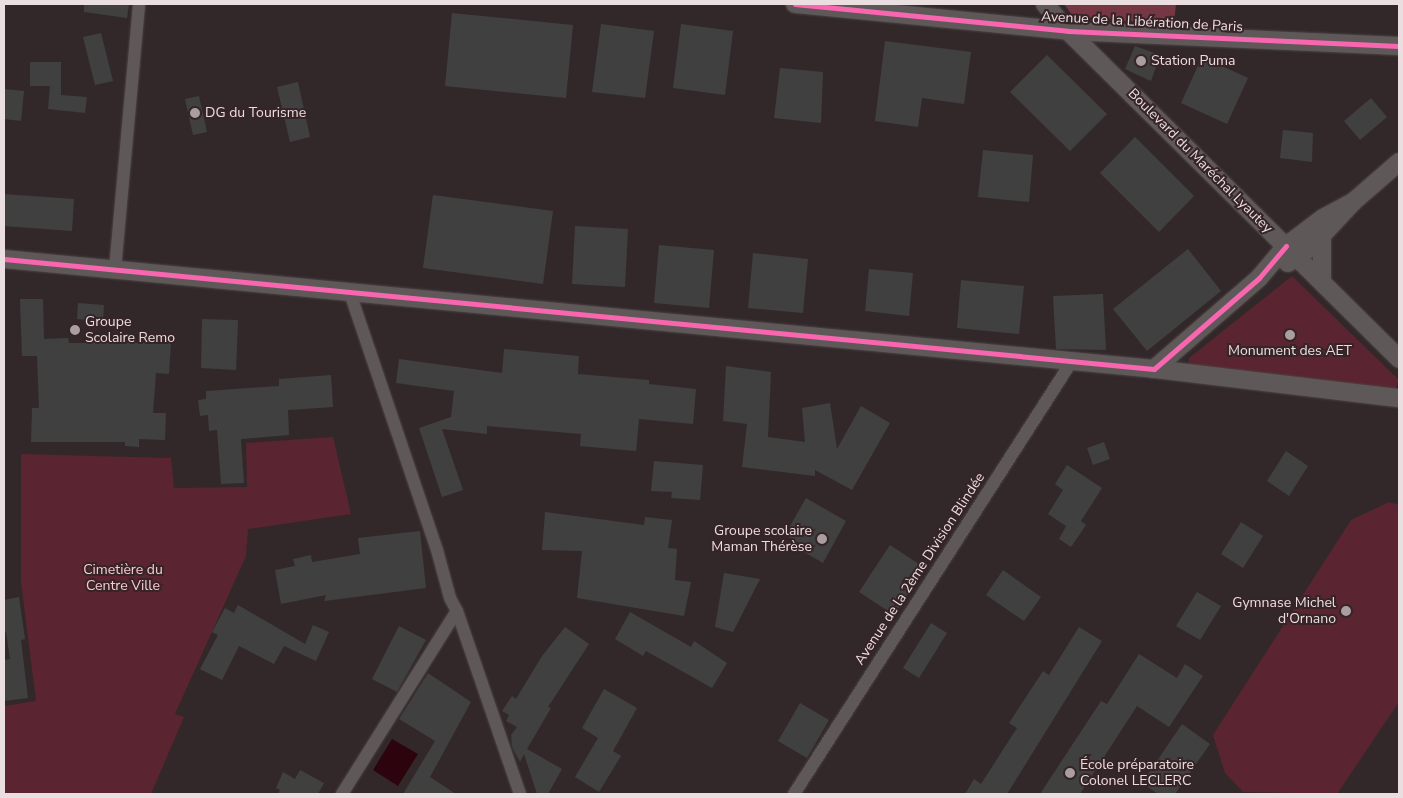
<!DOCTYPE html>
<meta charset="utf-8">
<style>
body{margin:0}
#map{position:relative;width:1403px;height:798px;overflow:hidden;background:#32282a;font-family:"Nunito Sans",sans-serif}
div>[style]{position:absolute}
.green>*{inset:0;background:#5a2430}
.forest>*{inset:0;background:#753744}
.water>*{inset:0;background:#2d040e}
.building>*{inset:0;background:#404041}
.roads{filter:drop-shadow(0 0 1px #4c4344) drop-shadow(0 0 1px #4c4344)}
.street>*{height:12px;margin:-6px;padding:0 6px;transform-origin:6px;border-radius:6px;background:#5f5859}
.secondary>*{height:18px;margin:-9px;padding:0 9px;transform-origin:9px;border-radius:9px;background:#5f5859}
.cycleway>*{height:5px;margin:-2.5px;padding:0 2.5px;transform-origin:2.5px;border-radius:2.5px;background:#f766af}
.dots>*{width:14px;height:14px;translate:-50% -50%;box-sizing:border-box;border:2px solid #362427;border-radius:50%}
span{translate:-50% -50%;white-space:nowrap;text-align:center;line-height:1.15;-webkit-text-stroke:4px #362427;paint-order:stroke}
.street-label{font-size:14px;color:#ebdee0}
.poi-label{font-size:14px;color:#ebdee0}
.left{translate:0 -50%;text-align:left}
.right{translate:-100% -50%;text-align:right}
.park-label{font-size:14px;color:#f7cad1}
.frame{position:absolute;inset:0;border:5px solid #ebdee0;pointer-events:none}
</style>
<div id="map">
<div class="green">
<i style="clip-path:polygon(1292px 276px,1399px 380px,1395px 390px,1188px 368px,1189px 358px)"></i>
<i style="clip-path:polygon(333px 437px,351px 514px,248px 529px,246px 556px,175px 714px,184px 717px,151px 794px,4px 794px,4px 706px,36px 701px,21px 582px,21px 454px,171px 458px,174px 488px,247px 487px,246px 443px)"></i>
<i style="clip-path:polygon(1389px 502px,1399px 505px,1399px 702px,1337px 794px,1243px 792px,1225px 773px,1213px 735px,1351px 520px)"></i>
</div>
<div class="forest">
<i style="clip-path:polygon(1064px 4px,1176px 4px,1174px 23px,1075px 19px)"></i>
</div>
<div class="water">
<i style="clip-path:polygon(392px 739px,418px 754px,398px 786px,373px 770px)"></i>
</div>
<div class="building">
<i style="clip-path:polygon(84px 4px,129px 4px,127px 18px,84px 12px)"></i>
<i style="clip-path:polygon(452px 13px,573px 25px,566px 98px,445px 86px)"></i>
<i style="clip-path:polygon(601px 24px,654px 31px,645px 98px,592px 92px)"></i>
<i style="clip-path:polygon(681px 24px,733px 31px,725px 95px,673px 88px)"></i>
<i style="clip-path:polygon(101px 33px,113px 81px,95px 85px,83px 37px)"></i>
<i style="clip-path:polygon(885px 41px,971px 52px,964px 104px,922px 98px,918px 127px,875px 121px)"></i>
<i style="clip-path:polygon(1135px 46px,1160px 55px,1151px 81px,1125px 69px)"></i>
<i style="clip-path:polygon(1047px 55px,1107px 114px,1070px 151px,1010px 92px)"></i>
<i style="clip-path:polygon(1202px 57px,1248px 78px,1227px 124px,1181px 103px)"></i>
<i style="clip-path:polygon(30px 62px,61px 62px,61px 95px,87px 97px,85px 113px,48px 109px,50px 86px,30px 86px)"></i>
<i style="clip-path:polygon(780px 68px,823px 72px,821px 123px,774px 118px)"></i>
<i style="clip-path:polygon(298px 82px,310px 137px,290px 142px,277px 87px)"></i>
<i style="clip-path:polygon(4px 89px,24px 91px,21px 121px,4px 119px)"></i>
<i style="clip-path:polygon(199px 96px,207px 132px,193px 135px,185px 99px)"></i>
<i style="clip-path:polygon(1371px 98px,1387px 117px,1360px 140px,1344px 121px)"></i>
<i style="clip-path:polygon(1283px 130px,1313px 133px,1312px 162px,1280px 158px)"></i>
<i style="clip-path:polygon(1135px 137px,1194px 196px,1159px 232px,1100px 173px)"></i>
<i style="clip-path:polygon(983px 150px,1033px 155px,1029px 202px,978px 197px)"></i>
<i style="clip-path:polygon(4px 194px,74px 199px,72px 231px,4px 226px)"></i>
<i style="clip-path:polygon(433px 195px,553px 211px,543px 284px,423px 268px)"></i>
<i style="clip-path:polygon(575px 226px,628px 229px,625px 287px,572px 284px)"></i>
<i style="clip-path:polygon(659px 245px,714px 250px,709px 308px,654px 303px)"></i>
<i style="clip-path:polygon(1188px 249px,1221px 291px,1147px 351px,1113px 309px)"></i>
<i style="clip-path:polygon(753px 253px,808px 259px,803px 313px,748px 308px)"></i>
<i style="clip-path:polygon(869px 269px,913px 273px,909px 316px,865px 311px)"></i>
<i style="clip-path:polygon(961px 280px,1024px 286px,1019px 334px,957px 328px)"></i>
<i style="clip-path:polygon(1103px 294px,1106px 350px,1056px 349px,1053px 296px)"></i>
<i style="clip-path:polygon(20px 299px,43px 299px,44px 339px,68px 338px,69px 343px,171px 343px,169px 374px,156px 373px,153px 413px,166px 413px,165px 440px,139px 439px,139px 447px,125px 446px,125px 442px,31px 442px,32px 408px,39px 408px,37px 356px,22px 356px)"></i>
<i style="clip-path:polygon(78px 303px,104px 305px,103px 321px,77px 319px)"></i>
<i style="clip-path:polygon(202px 319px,238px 320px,236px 370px,201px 368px)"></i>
<i style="clip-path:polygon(504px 349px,579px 356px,578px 374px,649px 380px,649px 384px,696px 389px,693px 424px,639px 419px,636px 451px,580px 446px,581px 434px,487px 426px,487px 434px,442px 429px,463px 490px,442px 497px,419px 428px,451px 417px,454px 391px,396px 383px,399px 359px,502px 373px)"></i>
<i style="clip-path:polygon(726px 366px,771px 372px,768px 437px,805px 442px,802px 408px,830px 403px,837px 449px,861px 406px,890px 423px,852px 490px,815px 470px,815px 476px,742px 467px,747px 424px,723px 421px)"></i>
<i style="clip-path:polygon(331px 375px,333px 407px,288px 410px,289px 435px,241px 439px,244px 483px,221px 484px,217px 430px,209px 431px,208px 415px,200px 416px,198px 400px,206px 399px,206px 391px,279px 386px,279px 379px)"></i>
<i style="clip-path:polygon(1104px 442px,1110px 459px,1093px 465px,1087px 448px)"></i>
<i style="clip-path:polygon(1286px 451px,1308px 466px,1289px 496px,1267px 481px)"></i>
<i style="clip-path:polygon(654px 461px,703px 465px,700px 500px,671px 498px,672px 492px,651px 491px)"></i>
<i style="clip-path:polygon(1067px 465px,1102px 488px,1081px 521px,1086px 525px,1071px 547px,1059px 539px,1066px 526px,1048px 514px,1063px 490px,1055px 484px)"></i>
<i style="clip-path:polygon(806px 498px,846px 521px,823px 563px,802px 551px,805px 546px,785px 535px)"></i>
<i style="clip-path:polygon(545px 512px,644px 525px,645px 517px,672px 520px,668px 548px,677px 549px,675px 580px,691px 582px,684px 616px,577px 598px,582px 551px,542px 550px)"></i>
<i style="clip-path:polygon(1241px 522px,1263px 536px,1243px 568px,1221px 554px)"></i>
<i style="clip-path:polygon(420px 531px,426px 588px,324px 601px,326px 595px,281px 604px,275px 570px,295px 566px,293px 559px,311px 555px,312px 562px,360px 554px,358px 538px)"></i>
<i style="clip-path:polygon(890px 545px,925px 568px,894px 615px,859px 592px)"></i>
<i style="clip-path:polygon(1003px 570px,1041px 597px,1024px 621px,986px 595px)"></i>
<i style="clip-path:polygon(724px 573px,760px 579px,733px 632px,715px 627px)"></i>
<i style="clip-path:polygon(1197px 592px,1221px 606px,1200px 640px,1176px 626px)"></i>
<i style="clip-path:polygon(19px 597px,25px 639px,21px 640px,28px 698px,4px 701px,4px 660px,10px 659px,6px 632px,4px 633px,4px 600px)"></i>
<i style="clip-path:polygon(238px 605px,305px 644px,313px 625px,329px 632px,316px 661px,284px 646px,274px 664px,239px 646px,222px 680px,200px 669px,218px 635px,212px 632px,225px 608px,234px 613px)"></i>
<i style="clip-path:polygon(630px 612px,691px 647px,694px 641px,727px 663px,712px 688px,646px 651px,643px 656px,615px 639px)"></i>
<i style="clip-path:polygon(931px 623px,947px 633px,919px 678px,903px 668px)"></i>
<i style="clip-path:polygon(399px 626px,426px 640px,397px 692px,372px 679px)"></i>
<i style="clip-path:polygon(565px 627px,589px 644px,548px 707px,551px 708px,527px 749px,562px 769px,548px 794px,537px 794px,524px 754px,520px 762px,512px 747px,511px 735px,517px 727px,506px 721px,509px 715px,502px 711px,512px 696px,516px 699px,542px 656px)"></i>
<i style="clip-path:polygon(1079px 627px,1102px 641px,1007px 794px,965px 794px,974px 779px,981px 784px,1017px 728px,1009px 723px,1043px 671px,1049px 675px)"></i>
<i style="clip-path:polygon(1139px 654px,1177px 678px,1185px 664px,1203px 676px,1169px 727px,1137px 706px,1080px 794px,1040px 794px,1101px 701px,1107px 704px)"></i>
<i style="clip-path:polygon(428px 673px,471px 702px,430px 777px,456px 794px,403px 794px,435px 741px,399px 719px)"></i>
<i style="clip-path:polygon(604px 689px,637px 708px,613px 751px,621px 756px,599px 792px,575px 777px,598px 738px,582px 728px)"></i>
<i style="clip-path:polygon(800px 703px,829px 720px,807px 758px,778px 741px)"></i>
<i style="clip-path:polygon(1182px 724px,1210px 744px,1175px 794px,1158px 794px,1142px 783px)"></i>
<i style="clip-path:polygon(300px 770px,324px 783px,318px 794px,278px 794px,280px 790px,276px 788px,283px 772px,295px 779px)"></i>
</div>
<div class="roads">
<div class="street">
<i style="left:115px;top:269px;width:266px;rotate:-84.8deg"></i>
<i style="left:350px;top:293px;width:271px;rotate:71.3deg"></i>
<i style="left:437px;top:550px;width:50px;rotate:74.8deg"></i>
<i style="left:450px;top:598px;width:15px;rotate:62deg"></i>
<i style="left:457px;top:611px;width:194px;rotate:71deg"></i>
<i style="left:342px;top:794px;width:216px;rotate:-57.9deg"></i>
<i style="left:794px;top:794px;width:515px;rotate:-57.3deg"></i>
</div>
<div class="secondary">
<i style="left:795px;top:4px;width:274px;rotate:5.6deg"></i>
<i style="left:1068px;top:31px;width:331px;rotate:2.6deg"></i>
<i style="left:1045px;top:4px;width:35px;rotate:50deg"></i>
<i style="left:1068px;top:31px;width:466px;rotate:44.7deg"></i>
<i style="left:1322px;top:236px;width:45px;rotate:90deg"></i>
<i style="left:4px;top:259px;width:1155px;rotate:5.46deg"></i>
<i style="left:1154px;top:369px;width:139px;rotate:-40.9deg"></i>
<i style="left:1259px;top:278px;width:42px;rotate:-49.8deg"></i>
<i style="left:1286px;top:246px;width:46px;rotate:-37.1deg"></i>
<i style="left:1323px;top:218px;width:34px;rotate:-28deg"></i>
<i style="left:1288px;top:263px;width:29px;rotate:-35deg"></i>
<i style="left:1312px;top:246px;width:60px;rotate:-47deg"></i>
<i style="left:1353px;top:202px;width:61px;rotate:-41deg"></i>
<i style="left:1154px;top:369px;width:247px;rotate:6.8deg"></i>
</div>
</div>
<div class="cycleway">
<i style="left:795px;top:4px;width:274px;rotate:5.6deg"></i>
<i style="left:1068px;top:31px;width:331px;rotate:2.6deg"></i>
<i style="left:4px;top:259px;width:1155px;rotate:5.46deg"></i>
<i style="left:1154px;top:369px;width:139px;rotate:-40.9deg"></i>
<i style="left:1259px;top:278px;width:42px;rotate:-49.8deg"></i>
</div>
<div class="dots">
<i style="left:1141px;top:61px;background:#aa9ea0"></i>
<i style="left:195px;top:113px;background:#aa9ea0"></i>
<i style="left:75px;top:330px;background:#aa9ea0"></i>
<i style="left:1290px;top:335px;background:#aa9ea0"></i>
<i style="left:822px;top:539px;background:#aa9ea0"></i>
<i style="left:1346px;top:611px;background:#aa9ea0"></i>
<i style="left:1070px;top:773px;background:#aa9ea0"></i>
</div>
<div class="street-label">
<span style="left:1142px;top:22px;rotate:3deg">Avenue de la Libération de Paris</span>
<span style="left:1200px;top:161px;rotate:45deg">Boulevard du Maréchal Lyautey</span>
<span style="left:920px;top:569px;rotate:-57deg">Avenue de la 2ème Division Blindée</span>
</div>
<div class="poi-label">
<span class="left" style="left:1151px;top:61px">Station Puma</span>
<span class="left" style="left:205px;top:113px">DG du Tourisme</span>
<span class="left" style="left:85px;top:330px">Groupe<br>Scolaire Remo</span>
<span style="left:1290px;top:351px">Monument des AET</span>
<span class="right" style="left:812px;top:539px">Groupe scolaire<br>Maman Thérèse</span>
<span class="right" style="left:1336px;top:611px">Gymnase Michel<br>d'Ornano</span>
<span class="left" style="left:1080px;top:773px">École préparatoire<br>Colonel LECLERC</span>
</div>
<div class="park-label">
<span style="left:123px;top:578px">Cimetière du<br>Centre Ville</span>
</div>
<div class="frame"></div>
</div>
